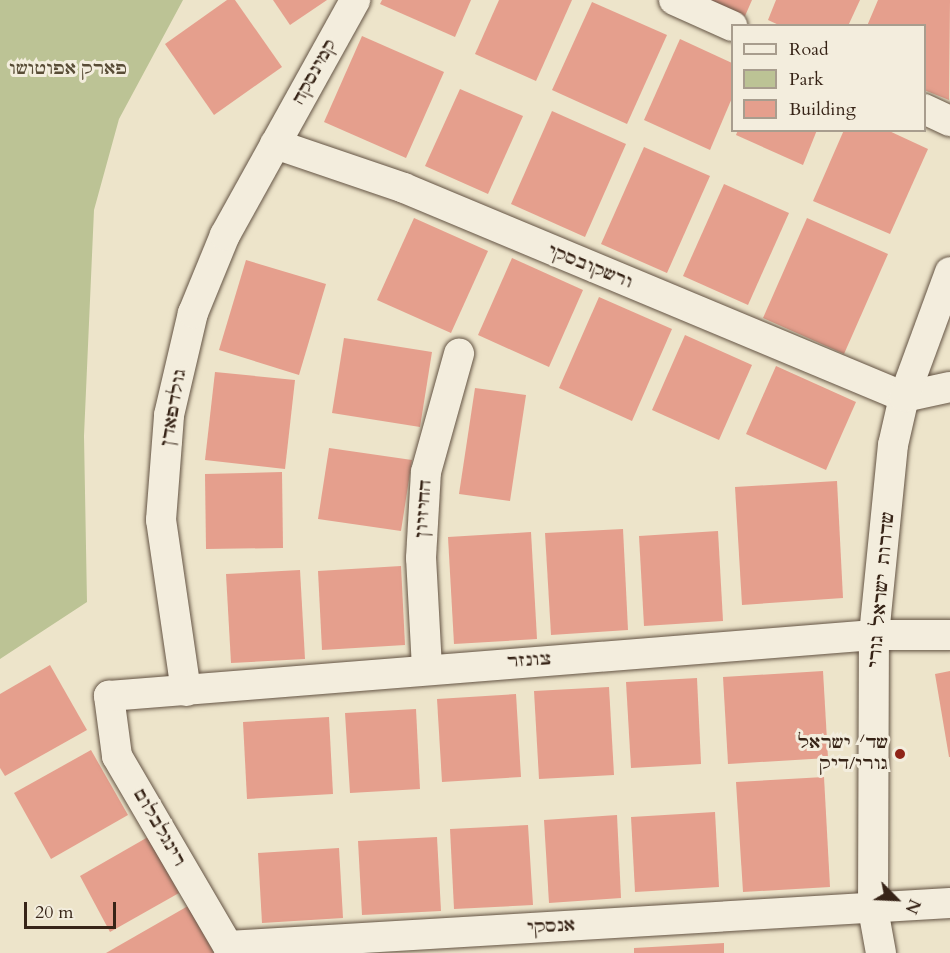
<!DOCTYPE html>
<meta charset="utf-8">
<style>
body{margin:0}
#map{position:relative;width:950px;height:953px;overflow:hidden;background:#ede4ca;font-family:Cardo,"Frank Ruhl Libre",serif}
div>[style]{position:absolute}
.green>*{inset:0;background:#bcc395}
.building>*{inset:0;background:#e59f8d}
.roads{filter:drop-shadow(0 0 2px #645444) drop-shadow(0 0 2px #645444)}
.minor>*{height:30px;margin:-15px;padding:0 15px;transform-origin:15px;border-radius:15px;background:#f3eddd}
.dots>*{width:16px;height:16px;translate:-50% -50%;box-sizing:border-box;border:3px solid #f3eddd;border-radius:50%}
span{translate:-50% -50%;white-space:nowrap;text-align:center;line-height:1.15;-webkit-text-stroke:6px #f3eddd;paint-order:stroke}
.park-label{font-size:18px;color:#584c36;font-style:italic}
.street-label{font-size:18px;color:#372417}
.poi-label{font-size:18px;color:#372417}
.right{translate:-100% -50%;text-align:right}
.legend{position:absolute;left:731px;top:24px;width:195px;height:108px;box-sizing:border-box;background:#f3eddd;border:2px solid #a89d8e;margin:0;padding:8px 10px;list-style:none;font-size:18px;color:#372417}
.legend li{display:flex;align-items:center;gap:12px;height:30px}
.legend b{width:30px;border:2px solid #a89d8e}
.north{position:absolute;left:866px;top:869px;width:60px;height:60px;-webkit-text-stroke:4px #f3eddd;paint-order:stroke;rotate:114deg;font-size:16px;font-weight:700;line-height:24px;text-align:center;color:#372417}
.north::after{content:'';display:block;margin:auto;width:21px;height:27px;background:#372417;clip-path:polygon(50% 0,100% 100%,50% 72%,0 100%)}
.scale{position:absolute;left:24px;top:902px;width:92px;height:27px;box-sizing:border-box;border:3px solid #372417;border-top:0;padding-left:8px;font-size:18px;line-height:21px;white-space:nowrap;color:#372417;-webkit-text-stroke:4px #f3eddd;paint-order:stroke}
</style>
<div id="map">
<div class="green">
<i style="clip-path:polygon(0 0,183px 0,119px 119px,94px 210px,84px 436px,87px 602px,0 659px)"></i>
</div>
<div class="building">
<i style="clip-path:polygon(227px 0,235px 0,282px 67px,214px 115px,165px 44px)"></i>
<i style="clip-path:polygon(273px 0,327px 0,290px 25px)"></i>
<i style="clip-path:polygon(382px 0,471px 0,455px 37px,380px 4px)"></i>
<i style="clip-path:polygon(499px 0,572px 0,536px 81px,475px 54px)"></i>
<i style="clip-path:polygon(709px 0,752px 0,745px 16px)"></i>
<i style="clip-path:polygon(776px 0,860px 0,848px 26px,781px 26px,768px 20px)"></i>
<i style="clip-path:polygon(878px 0,950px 0,949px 100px,924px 90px,924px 26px,867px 26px)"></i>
<i style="clip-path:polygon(592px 2px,667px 35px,627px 124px,552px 90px)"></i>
<i style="clip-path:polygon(362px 36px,444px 72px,406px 158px,324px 122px)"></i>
<i style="clip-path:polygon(680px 39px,732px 63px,732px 98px,710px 150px,644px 120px)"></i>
<i style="clip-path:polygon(460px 89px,523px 116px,488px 194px,425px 166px)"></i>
<i style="clip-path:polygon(552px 111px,626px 144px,585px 237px,511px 204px)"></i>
<i style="clip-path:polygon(738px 130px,817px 130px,803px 165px,736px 135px)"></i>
<i style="clip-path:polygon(844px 130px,887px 130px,928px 149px,890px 234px,813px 201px)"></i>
<i style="clip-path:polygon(644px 147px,710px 176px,667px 273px,601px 244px)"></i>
<i style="clip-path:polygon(724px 184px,789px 213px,748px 305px,683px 276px)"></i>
<i style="clip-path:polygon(414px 218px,488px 251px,451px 333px,377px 300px)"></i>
<i style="clip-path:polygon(807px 218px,888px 254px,844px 354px,763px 318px)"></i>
<i style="clip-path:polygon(512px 258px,583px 290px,549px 367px,478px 335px)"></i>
<i style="clip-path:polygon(246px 260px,326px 284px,299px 375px,219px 350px)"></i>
<i style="clip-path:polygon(599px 297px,672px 329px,632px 421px,559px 388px)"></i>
<i style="clip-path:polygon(685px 335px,752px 365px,719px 440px,652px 410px)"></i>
<i style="clip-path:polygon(344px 338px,432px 352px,420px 427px,332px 413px)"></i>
<i style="clip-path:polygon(776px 366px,856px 402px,826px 470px,746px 434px)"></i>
<i style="clip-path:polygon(215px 372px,295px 380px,285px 469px,205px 460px)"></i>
<i style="clip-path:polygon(475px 388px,526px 395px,510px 501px,459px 494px)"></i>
<i style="clip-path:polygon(329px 448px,412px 460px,401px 531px,318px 519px)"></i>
<i style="clip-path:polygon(282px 472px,283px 548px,206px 549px,205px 474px)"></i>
<i style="clip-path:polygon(837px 481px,843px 598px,742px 605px,735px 487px)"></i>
<i style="clip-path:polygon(623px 529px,628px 630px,551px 635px,545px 533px)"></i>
<i style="clip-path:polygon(718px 531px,723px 621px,644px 626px,639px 536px)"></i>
<i style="clip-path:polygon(531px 532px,537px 639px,454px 644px,448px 537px)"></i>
<i style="clip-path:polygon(401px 566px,405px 645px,322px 650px,318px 571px)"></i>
<i style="clip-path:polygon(300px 570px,305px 659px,231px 663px,226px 574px)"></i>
<i style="clip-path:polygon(50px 665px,87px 730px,5px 776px,0 768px,0 694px)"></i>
<i style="clip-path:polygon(823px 671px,828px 758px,728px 764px,723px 677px)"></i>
<i style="clip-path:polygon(950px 671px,950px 757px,949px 757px,935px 674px)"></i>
<i style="clip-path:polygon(697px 678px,701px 764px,631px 768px,626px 682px)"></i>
<i style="clip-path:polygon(609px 687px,614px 775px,539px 779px,534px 691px)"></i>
<i style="clip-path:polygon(516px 694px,521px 777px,442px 782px,437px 699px)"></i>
<i style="clip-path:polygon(416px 709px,420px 789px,350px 793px,345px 713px)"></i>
<i style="clip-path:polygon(329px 717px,333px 794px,247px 799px,243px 722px)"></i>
<i style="clip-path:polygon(91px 750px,128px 815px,51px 859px,14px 793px)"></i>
<i style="clip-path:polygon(824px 777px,830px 887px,743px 892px,736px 782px)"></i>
<i style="clip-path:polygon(715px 812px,719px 887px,635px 892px,631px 817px)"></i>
<i style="clip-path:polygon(617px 815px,621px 898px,549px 903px,544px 820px)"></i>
<i style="clip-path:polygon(528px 825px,533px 905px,454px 909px,450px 829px)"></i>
<i style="clip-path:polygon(148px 837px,179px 893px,110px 932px,80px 876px)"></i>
<i style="clip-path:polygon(437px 837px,441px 911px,362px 915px,358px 841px)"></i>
<i style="clip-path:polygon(339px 848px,343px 918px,262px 923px,258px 853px)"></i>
<i style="clip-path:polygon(188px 906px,214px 953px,106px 953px)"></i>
<i style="clip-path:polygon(724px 943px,724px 953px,634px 953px,634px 948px)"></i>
</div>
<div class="roads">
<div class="minor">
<i style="left:674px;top:0;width:64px;rotate:24.1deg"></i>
<i style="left:924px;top:109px;width:29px;rotate:25deg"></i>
<i style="left:275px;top:144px;width:136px;rotate:18.8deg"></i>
<i style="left:404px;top:188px;width:542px;rotate:22.68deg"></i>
<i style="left:904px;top:397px;width:47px;rotate:-12.3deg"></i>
<i style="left:427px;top:668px;width:110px;rotate:-93.1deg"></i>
<i style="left:421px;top:558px;width:86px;rotate:-86.7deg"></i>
<i style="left:426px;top:472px;width:123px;rotate:-74.4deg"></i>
<i style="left:186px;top:691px;width:173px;rotate:-98.3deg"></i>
<i style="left:161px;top:520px;width:105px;rotate:-85.6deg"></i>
<i style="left:169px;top:415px;width:105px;rotate:-76.8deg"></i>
<i style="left:193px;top:313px;width:84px;rotate:-67.7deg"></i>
<i style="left:225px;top:235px;width:269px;rotate:-61deg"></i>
<i style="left:228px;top:946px;width:723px;rotate:-3.41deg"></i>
<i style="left:232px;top:953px;width:228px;rotate:-120.3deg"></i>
<i style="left:117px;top:756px;width:61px;rotate:-97.6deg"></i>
<i style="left:109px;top:696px;width:767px;rotate:-4.56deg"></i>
<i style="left:874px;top:635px;width:76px"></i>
<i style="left:881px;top:953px;width:45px;rotate:-100.3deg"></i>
<i style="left:873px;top:909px;width:274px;rotate:-89.8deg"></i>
<i style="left:874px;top:635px;width:191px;rotate:-84.3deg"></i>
<i style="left:893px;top:445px;width:49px;rotate:-77.1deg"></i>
<i style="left:904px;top:397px;width:133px;rotate:-69.8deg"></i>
</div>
</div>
<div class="dots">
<i style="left:900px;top:754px;background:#8f2418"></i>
</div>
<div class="park-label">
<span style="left:68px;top:69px">פארק אפוטושו</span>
</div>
<div class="street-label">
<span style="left:315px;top:72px;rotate:-61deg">קמינסקה</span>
<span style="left:590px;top:267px;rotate:22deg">ורשקובסקי</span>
<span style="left:174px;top:408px;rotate:-80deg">גולדפאדן</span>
<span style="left:424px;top:509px;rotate:-86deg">החיזיון</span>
<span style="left:882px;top:590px;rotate:-85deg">שדרות ישראל גורי</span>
<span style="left:529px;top:661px;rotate:-4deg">צונזר</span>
<span style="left:159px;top:828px;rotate:60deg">רינגלבלום</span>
<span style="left:551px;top:927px;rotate:-3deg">אנסקי</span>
</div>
<div class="poi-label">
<span class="right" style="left:888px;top:754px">שד׳ ישראל<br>גורי/דיק</span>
</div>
<ul class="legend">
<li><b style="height:8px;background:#f3eddd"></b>Road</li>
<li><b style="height:16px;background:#bcc395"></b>Park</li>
<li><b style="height:16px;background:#e59f8d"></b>Building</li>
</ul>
<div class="north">N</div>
<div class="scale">20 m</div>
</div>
